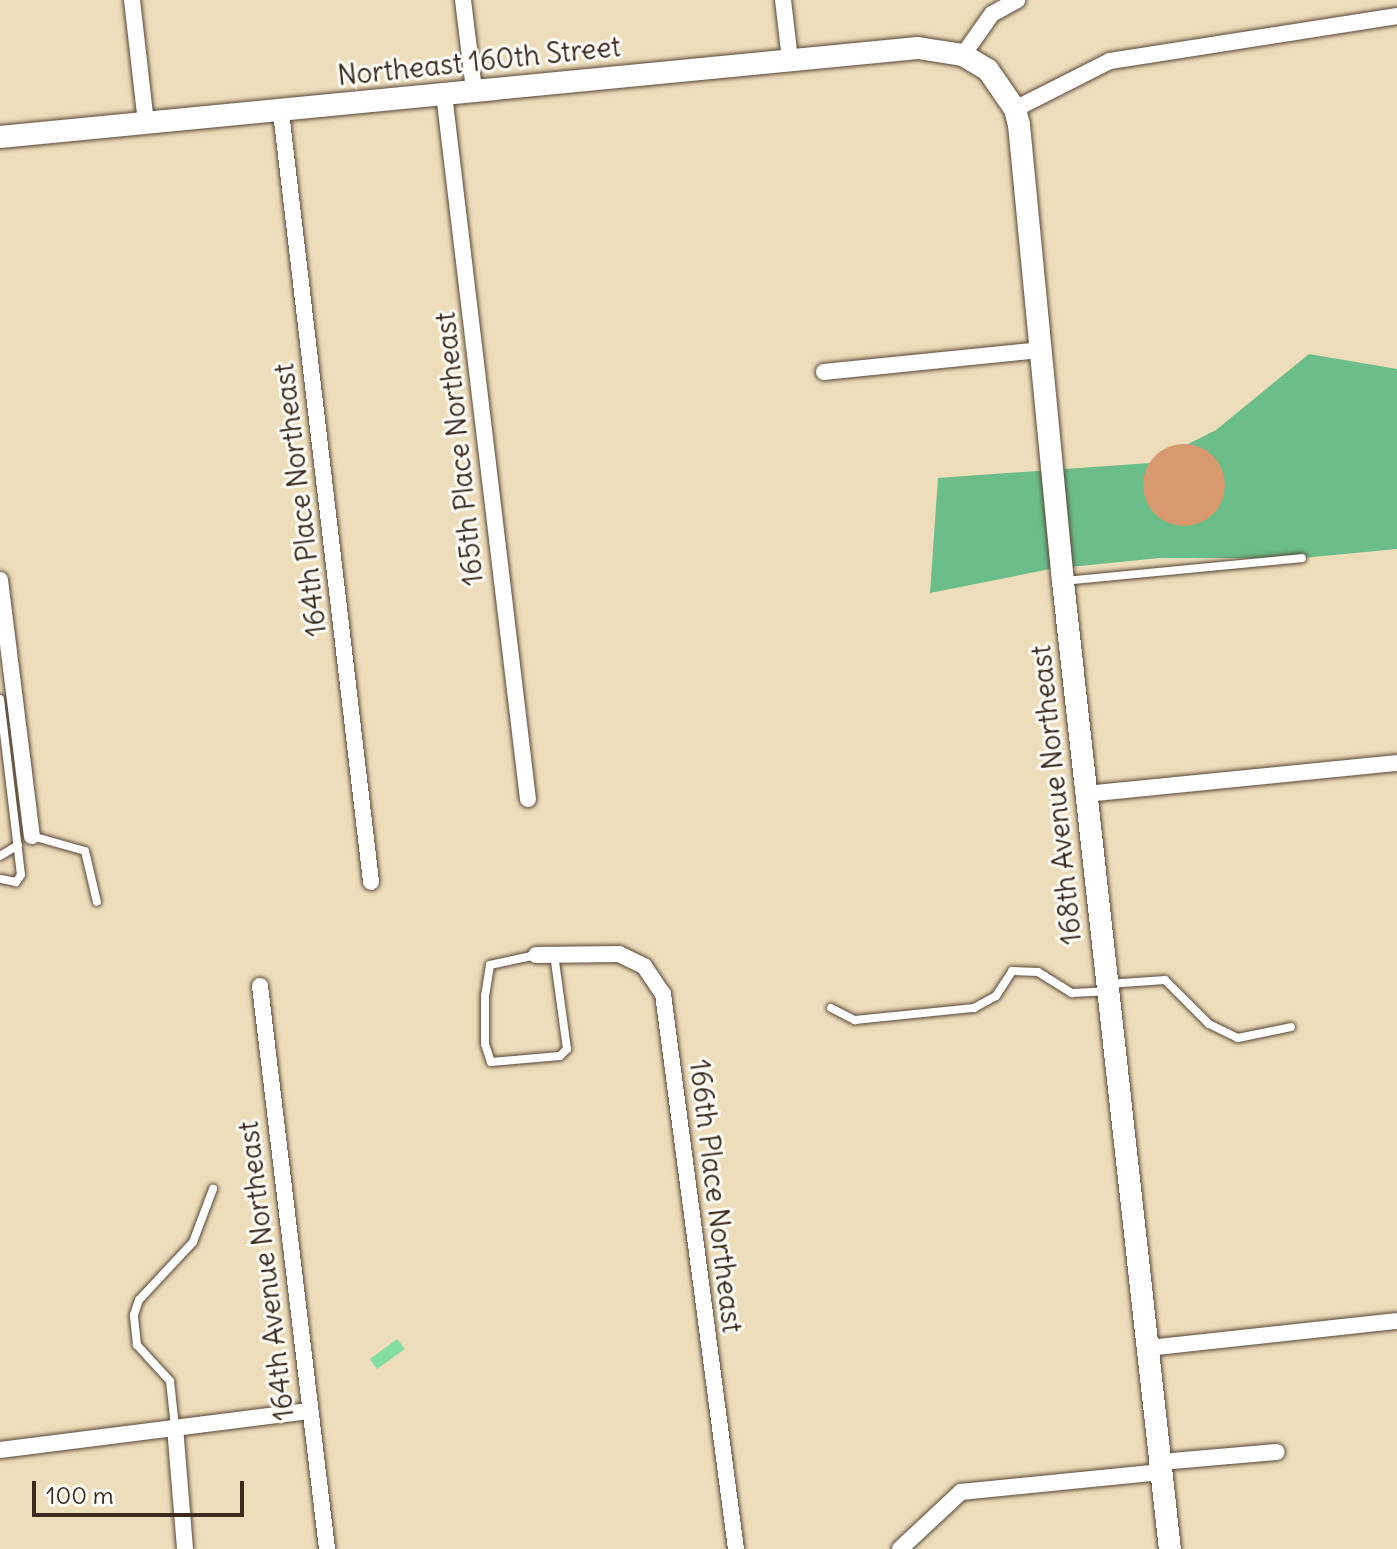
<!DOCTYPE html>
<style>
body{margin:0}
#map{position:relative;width:1397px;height:1549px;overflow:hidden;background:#edb;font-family:Delius,sans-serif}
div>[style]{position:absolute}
.green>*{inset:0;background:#84dea3}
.forest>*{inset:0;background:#6bbd89}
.building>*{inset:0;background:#d9996f}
.round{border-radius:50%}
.roads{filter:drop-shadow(0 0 2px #564536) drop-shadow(0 0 2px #564536)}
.service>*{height:8px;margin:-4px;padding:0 4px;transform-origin:4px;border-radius:4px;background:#fff}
.minor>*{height:16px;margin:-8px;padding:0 8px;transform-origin:8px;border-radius:8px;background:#fff}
.tertiary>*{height:22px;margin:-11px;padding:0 11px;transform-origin:11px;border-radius:11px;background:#fff}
span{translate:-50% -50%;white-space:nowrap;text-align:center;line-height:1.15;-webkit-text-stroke:6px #fdfcf7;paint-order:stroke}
.street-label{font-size:28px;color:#3b2a1e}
.scale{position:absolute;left:32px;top:1481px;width:212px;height:36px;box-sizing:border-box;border:4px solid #3b2a1e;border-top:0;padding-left:10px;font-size:24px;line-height:28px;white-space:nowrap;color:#3b2a1e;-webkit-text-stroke:6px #fdfcf7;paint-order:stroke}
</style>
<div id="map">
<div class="green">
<i style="clip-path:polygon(397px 1339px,405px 1349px,377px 1369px,370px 1359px)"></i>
</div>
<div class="forest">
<i style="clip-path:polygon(1309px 354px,1397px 369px,1397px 549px,1302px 558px,1160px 558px,1050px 569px,930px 593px,938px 478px,1150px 463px,1216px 430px)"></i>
</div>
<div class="building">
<i class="round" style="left:1143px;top:444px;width:82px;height:82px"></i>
</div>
<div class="roads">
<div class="service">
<i style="left:1064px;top:581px;width:239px;rotate:-5.5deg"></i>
<i style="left:0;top:699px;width:177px;rotate:83.2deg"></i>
<i style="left:21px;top:875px;width:9px;rotate:126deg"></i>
<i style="left:16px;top:882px;width:16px;rotate:-169deg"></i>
<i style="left:32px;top:836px;width:55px;rotate:15.8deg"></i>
<i style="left:85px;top:851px;width:52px;rotate:76.8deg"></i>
<i style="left:0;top:856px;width:21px;rotate:-31deg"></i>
<i style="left:536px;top:955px;width:47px;rotate:167.7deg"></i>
<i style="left:490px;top:965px;width:30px;rotate:99deg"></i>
<i style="left:485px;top:995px;width:49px;rotate:90deg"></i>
<i style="left:485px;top:1044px;width:19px;rotate:72deg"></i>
<i style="left:491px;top:1062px;width:69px;rotate:-5deg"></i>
<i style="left:560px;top:1056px;width:10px;rotate:-45deg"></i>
<i style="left:567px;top:1049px;width:96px;rotate:-97.8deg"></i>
<i style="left:1108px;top:984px;width:57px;rotate:-4deg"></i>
<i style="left:1165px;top:980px;width:62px;rotate:45deg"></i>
<i style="left:1209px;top:1024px;width:32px;rotate:26deg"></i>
<i style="left:1238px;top:1038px;width:54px;rotate:-11.7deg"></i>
<i style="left:831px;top:1008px;width:27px;rotate:27deg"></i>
<i style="left:855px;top:1020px;width:120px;rotate:-5.8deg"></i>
<i style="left:974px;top:1008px;width:25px;rotate:-29deg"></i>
<i style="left:996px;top:996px;width:30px;rotate:-57deg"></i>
<i style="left:1012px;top:971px;width:26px;rotate:2deg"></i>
<i style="left:1038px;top:972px;width:40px;rotate:32deg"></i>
<i style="left:1072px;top:993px;width:35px;rotate:-3deg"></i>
<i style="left:175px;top:1427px;width:46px;rotate:-96.2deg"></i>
<i style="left:170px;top:1381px;width:49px;rotate:-132.5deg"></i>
<i style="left:137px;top:1345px;width:30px;rotate:-96deg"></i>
<i style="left:134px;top:1315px;width:16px;rotate:-72deg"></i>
<i style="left:139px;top:1300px;width:79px;rotate:-47deg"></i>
<i style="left:193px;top:1242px;width:57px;rotate:-69.3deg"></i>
</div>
<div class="minor">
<i style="left:132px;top:0;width:123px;rotate:83.5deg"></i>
<i style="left:463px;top:0;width:91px;rotate:83deg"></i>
<i style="left:783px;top:0;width:60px;rotate:83.3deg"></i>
<i style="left:963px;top:55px;width:50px;rotate:-54.7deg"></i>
<i style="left:992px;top:14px;width:29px;rotate:-29deg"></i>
<i style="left:444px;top:94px;width:710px;rotate:83.21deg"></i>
<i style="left:1015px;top:109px;width:106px;rotate:-26.8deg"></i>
<i style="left:1110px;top:61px;width:291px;rotate:-8.9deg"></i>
<i style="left:281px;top:112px;width:775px;rotate:83.33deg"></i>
<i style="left:824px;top:372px;width:216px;rotate:-5.8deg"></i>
<i style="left:0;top:580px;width:258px;rotate:82.9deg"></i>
<i style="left:1086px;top:794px;width:313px;rotate:-5.7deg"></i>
<i style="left:536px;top:955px;width:83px;rotate:-0.7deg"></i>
<i style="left:619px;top:954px;width:28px;rotate:26deg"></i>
<i style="left:644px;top:966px;width:34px;rotate:56deg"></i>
<i style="left:663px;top:994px;width:560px;rotate:82.51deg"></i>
<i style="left:260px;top:986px;width:567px;rotate:83.21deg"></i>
<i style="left:1148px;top:1348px;width:250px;rotate:-6.2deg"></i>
<i style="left:175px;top:1427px;width:122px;rotate:85.3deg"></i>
<i style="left:0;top:1450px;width:311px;rotate:-7.2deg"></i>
<i style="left:1160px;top:1462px;width:117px;rotate:-4.9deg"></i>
<i style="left:900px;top:1549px;width:83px;rotate:-43.1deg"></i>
<i style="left:961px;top:1492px;width:201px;rotate:-5.7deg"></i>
</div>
<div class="tertiary">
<i style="left:0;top:137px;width:922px;rotate:-5.54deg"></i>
<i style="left:918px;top:48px;width:46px;rotate:8.8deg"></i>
<i style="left:963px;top:55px;width:29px;rotate:31deg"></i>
<i style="left:988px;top:70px;width:47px;rotate:55.3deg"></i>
<i style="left:1015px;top:109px;width:16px;rotate:76deg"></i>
<i style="left:1019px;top:125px;width:459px;rotate:84.5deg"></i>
<i style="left:1063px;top:582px;width:973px;rotate:83.69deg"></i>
</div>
</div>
<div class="street-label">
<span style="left:479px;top:61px;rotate:-6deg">Northeast 160th Street</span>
<span style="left:459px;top:449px;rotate:-96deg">165th Place Northeast</span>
<span style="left:300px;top:500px;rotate:-97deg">164th Place Northeast</span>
<span style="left:1056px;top:795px;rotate:-96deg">168th Avenue Northeast</span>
<span style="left:716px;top:1196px;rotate:83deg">166th Place Northeast</span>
<span style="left:266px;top:1271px;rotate:-97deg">164th Avenue Northeast</span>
</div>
<div class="scale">100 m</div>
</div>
